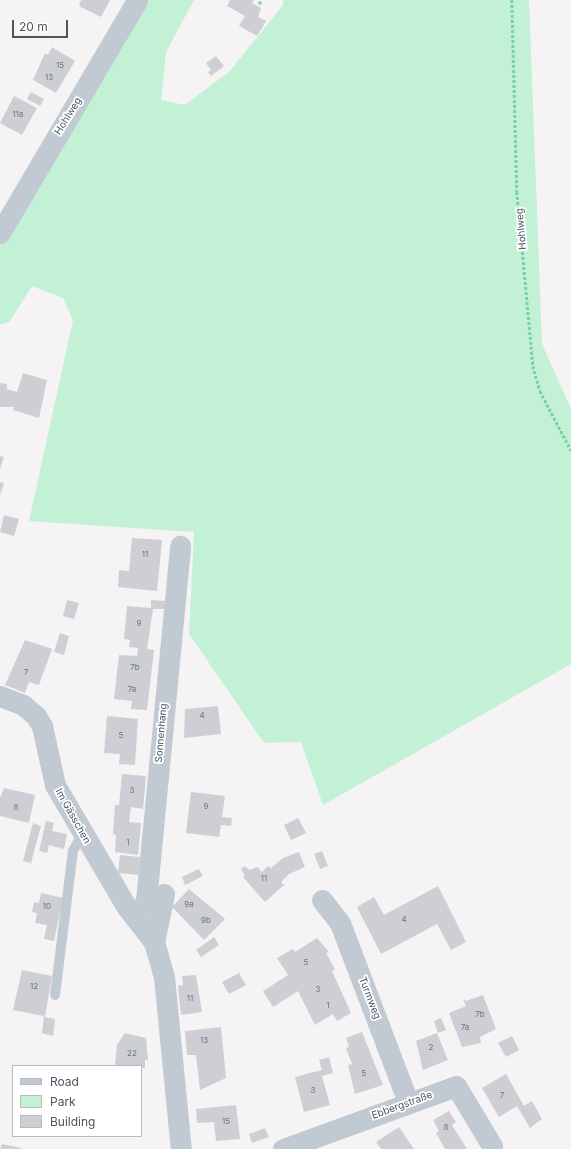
<!DOCTYPE html>
<meta charset="utf-8">
<style>
body{margin:0}
#map{position:relative;width:571px;height:1149px;overflow:hidden;background:#f5f3f3;font-family:Inter,sans-serif}
div>[style]{position:absolute}
.green>*{inset:0;background:#c3f1d5}
.building>*{inset:0;background:#cdcfd5}
.path>*{height:2.5px;margin-top:-1.25px;transform-origin:0;background:repeating-linear-gradient(90deg,#7ad0a6 0 3px,transparent 0 5px)}
.lane>*{height:10px;margin:-5px;padding:0 5px;transform-origin:5px;border-radius:5px;background:#c1cad2}
.street>*{height:21px;margin:-10.5px;padding:0 10.5px;transform-origin:10.5px;border-radius:10.5px;background:#c1cad2}
span{translate:-50% -50%;white-space:nowrap;text-align:center;line-height:1.15;-webkit-text-stroke:3.5px #fff;paint-order:stroke}
.number-label{font-size:8px;color:#6b747e}
.number-label span{-webkit-text-stroke-width:0}
.street-label{font-size:10px;color:#4a5661}
.legend{position:absolute;left:12px;top:1065px;width:130px;height:72px;box-sizing:border-box;background:#fff;border:1px solid #b7bbc0;margin:0;padding:5px 7px;list-style:none;font-size:12px;color:#4a5661}
.legend li{display:flex;align-items:center;gap:8px;height:20px}
.legend b{width:20px;border:1px solid #b7bbc0}
.scale{position:absolute;left:12px;top:20px;width:56px;height:18px;box-sizing:border-box;border:2px solid #4a5661;border-top:0;padding-left:5px;font-size:12px;line-height:14px;white-space:nowrap;color:#4a5661;-webkit-text-stroke:3px #fff;paint-order:stroke}
</style>
<div id="map">
<div class="green">
<i style="clip-path:polygon(148px 0,194px 0,166px 52px,161px 100px,185px 105px,230px 71px,283px 5px,283px 0,529px 0,542px 344px,571px 409px,571px 664px,323px 805px,301px 742px,264px 743px,189px 634px,194px 532px,29px 521px,73px 320px,63px 298px,32px 286px,10px 321px,0 325px,0 245px)"></i>
</div>
<div class="building">
<i style="clip-path:polygon(81px 0,110px 0,101px 17px,79px 6px)"></i>
<i style="clip-path:polygon(230px 0,254px 0,252px 3px,261px 8px,258px 17px,266px 21px,257px 36px,239px 26px,245px 16px,227px 6px)"></i>
<i style="clip-path:polygon(52px 47px,75px 61px,56px 93px,33px 80px,45px 53px,48px 55px)"></i>
<i style="clip-path:polygon(216px 56px,224px 66px,211px 76px,208px 72px,211px 70px,206px 63px)"></i>
<i style="clip-path:polygon(31px 92px,44px 99px,40px 106px,27px 99px)"></i>
<i style="clip-path:polygon(14px 96px,37px 108px,22px 135px,0 123px)"></i>
<i style="clip-path:polygon(23px 373px,47px 380px,39px 418px,13px 410px,14px 407px,0 407px,0 383px,7px 384px,7px 389px,17px 392px)"></i>
<i style="clip-path:polygon(0 456px,4px 457px,0 469px)"></i>
<i style="clip-path:polygon(0 482px,4px 483px,0 495px)"></i>
<i style="clip-path:polygon(4px 515px,19px 519px,14px 536px,0 532px)"></i>
<i style="clip-path:polygon(132px 538px,162px 540px,157px 591px,118px 587px,119px 570px,129px 571px)"></i>
<i style="clip-path:polygon(67px 600px,79px 603px,74px 619px,63px 616px)"></i>
<i style="clip-path:polygon(151px 600px,165px 601px,165px 609px,153px 609px,147px 649px,154px 650px,147px 710px,131px 709px,132px 701px,114px 699px,119px 655px,137px 656px,138px 648px,129px 647px,130px 640px,124px 639px,127px 606px,151px 608px)"></i>
<i style="clip-path:polygon(60px 633px,69px 636px,64px 655px,54px 652px)"></i>
<i style="clip-path:polygon(25px 640px,52px 649px,39px 685px,29px 682px,25px 693px,5px 685px)"></i>
<i style="clip-path:polygon(218px 706px,221px 734px,184px 738px,185px 709px)"></i>
<i style="clip-path:polygon(107px 716px,138px 719px,135px 765px,119px 764px,120px 754px,104px 753px)"></i>
<i style="clip-path:polygon(122px 774px,146px 776px,143px 809px,131px 807px,129px 822px,141px 823px,138px 855px,115px 852px,116px 835px,113px 834px,114px 820px,115px 805px,119px 805px)"></i>
<i style="clip-path:polygon(4px 788px,35px 795px,29px 823px,0 816px,0 798px)"></i>
<i style="clip-path:polygon(191px 792px,225px 796px,222px 817px,232px 818px,231px 826px,221px 825px,219px 837px,186px 833px)"></i>
<i style="clip-path:polygon(298px 818px,306px 833px,291px 840px,284px 825px)"></i>
<i style="clip-path:polygon(46px 821px,54px 823px,52px 831px,67px 834px,64px 849px,49px 845px,47px 853px,39px 851px)"></i>
<i style="clip-path:polygon(33px 823px,41px 826px,31px 863px,23px 861px)"></i>
<i style="clip-path:polygon(322px 851px,328px 866px,320px 869px,314px 854px)"></i>
<i style="clip-path:polygon(299px 852px,305px 867px,289px 874px,282px 881px,282px 884px,285px 884px,265px 902px,243px 877px,245px 876px,241px 869px,244px 866px,250px 870px,257px 867px,262px 872px,268px 866px,271px 868px,283px 858px)"></i>
<i style="clip-path:polygon(120px 855px,140px 857px,139px 875px,118px 873px)"></i>
<i style="clip-path:polygon(199px 869px,203px 876px,185px 885px,182px 877px)"></i>
<i style="clip-path:polygon(438px 886px,466px 942px,451px 950px,437px 924px,381px 954px,357px 907px,374px 897px,384px 915px)"></i>
<i style="clip-path:polygon(189px 889px,225px 919px,204px 940px,172px 907px)"></i>
<i style="clip-path:polygon(41px 893px,63px 898px,54px 941px,44px 939px,47px 925px,35px 923px,37px 913px,32px 912px,34px 902px,39px 903px)"></i>
<i style="clip-path:polygon(214px 937px,219px 945px,201px 957px,196px 950px)"></i>
<i style="clip-path:polygon(317px 938px,329px 952px,326px 953px,335px 969px,332px 971px,351px 1013px,337px 1021px,333px 1014px,315px 1025px,298px 991px,273px 1007px,263px 991px,288px 975px,277px 958px,293px 949px,295px 952px)"></i>
<i style="clip-path:polygon(22px 970px,52px 976px,45px 1017px,55px 1019px,53px 1036px,42px 1033px,44px 1016px,13px 1010px)"></i>
<i style="clip-path:polygon(239px 973px,246px 985px,229px 994px,222px 982px)"></i>
<i style="clip-path:polygon(196px 975px,202px 1012px,181px 1015px,178px 986px,183px 985px,182px 976px)"></i>
<i style="clip-path:polygon(483px 995px,496px 1029px,480px 1037px,481px 1043px,462px 1047px,449px 1013px,466px 1006px,463px 999px,466px 1001px)"></i>
<i style="clip-path:polygon(441px 1018px,446px 1030px,438px 1033px,434px 1021px)"></i>
<i style="clip-path:polygon(221px 1027px,226px 1078px,200px 1090px,196px 1055px,187px 1055px,185px 1031px)"></i>
<i style="clip-path:polygon(362px 1032px,383px 1085px,355px 1094px,348px 1065px,352px 1064px,346px 1048px,349px 1047px,346px 1038px)"></i>
<i style="clip-path:polygon(125px 1033px,146px 1038px,148px 1060px,145px 1060px,145px 1068px,115px 1066px,117px 1045px)"></i>
<i style="clip-path:polygon(437px 1033px,448px 1060px,423px 1070px,416px 1041px)"></i>
<i style="clip-path:polygon(512px 1036px,519px 1050px,506px 1057px,498px 1043px)"></i>
<i style="clip-path:polygon(329px 1057px,333px 1073px,322px 1076px,330px 1105px,304px 1112px,295px 1077px,322px 1070px,319px 1060px)"></i>
<i style="clip-path:polygon(506px 1074px,524px 1106px,532px 1101px,542px 1119px,530px 1128px,517px 1106px,499px 1117px,482px 1088px)"></i>
<i style="clip-path:polygon(236px 1105px,240px 1139px,216px 1141px,214px 1122px,197px 1123px,196px 1109px)"></i>
<i style="clip-path:polygon(449px 1111px,456px 1122px,452px 1125px,467px 1149px,445px 1149px,436px 1133px,439px 1131px,433px 1120px)"></i>
<i style="clip-path:polygon(399px 1127px,414px 1149px,381px 1149px,376px 1142px)"></i>
<i style="clip-path:polygon(265px 1128px,269px 1137px,252px 1143px,249px 1134px)"></i>
<i style="clip-path:polygon(2px 1144px,21px 1148px,21px 1149px,0 1149px)"></i>
</div>
<div class="path">
<i style="left:512px;top:0;width:192px;rotate:88.5deg"></i>
<i style="left:517px;top:192px;width:175px;rotate:84.7deg"></i>
<i style="left:533px;top:366px;width:26px;rotate:74deg"></i>
<i style="left:540px;top:391px;width:67px;rotate:62.3deg"></i>
<i style="left:259px;top:4px;width:4px;rotate:-63deg"></i>
</div>
<div class="lane">
<i style="left:55px;top:995px;width:145px;rotate:-82.9deg"></i>
<i style="left:73px;top:851px;width:19px;rotate:-62deg"></i>
</div>
<div class="street">
<i style="left:0;top:233px;width:270px;rotate:-59.5deg"></i>
<i style="left:0;top:696px;width:25px;rotate:21deg"></i>
<i style="left:23px;top:705px;width:17px;rotate:40deg"></i>
<i style="left:36px;top:716px;width:12px;rotate:59deg"></i>
<i style="left:42px;top:726px;width:60px;rotate:77.6deg"></i>
<i style="left:55px;top:785px;width:140px;rotate:59.6deg"></i>
<i style="left:126px;top:906px;width:46px;rotate:52.1deg"></i>
<i style="left:154px;top:942px;width:36px;rotate:74deg"></i>
<i style="left:164px;top:977px;width:173px;rotate:84.4deg"></i>
<i style="left:322px;top:900px;width:29px;rotate:52deg"></i>
<i style="left:340px;top:923px;width:191px;rotate:69.2deg"></i>
<i style="left:135px;top:917px;width:19px;rotate:-55deg"></i>
<i style="left:146px;top:901px;width:357px;rotate:-84.5deg"></i>
<i style="left:154px;top:942px;width:49px;rotate:-78.2deg"></i>
<i style="left:283px;top:1149px;width:184px;rotate:-20deg"></i>
<i style="left:456px;top:1086px;width:70px;rotate:59deg"></i>
</div>
<div class="number-label">
<span style="left:60px;top:66px">15</span>
<span style="left:49px;top:78px">13</span>
<span style="left:18px;top:115px">11a</span>
<span style="left:145px;top:555px">11</span>
<span style="left:139px;top:624px">9</span>
<span style="left:135px;top:668px">7b</span>
<span style="left:26px;top:673px">7</span>
<span style="left:132px;top:690px">7a</span>
<span style="left:202px;top:716px">4</span>
<span style="left:121px;top:736px">5</span>
<span style="left:132px;top:791px">3</span>
<span style="left:206px;top:807px">9</span>
<span style="left:16px;top:808px">8</span>
<span style="left:128px;top:843px">1</span>
<span style="left:264px;top:879px">11</span>
<span style="left:189px;top:905px">9a</span>
<span style="left:47px;top:907px">10</span>
<span style="left:404px;top:920px">4</span>
<span style="left:206px;top:921px">9b</span>
<span style="left:306px;top:963px">5</span>
<span style="left:34px;top:987px">12</span>
<span style="left:318px;top:990px">3</span>
<span style="left:190px;top:999px">11</span>
<span style="left:328px;top:1006px">1</span>
<span style="left:480px;top:1015px">7b</span>
<span style="left:465px;top:1028px">7a</span>
<span style="left:204px;top:1041px">13</span>
<span style="left:431px;top:1048px">2</span>
<span style="left:132px;top:1054px">22</span>
<span style="left:364px;top:1074px">5</span>
<span style="left:313px;top:1091px">3</span>
<span style="left:502px;top:1096px">7</span>
<span style="left:226px;top:1122px">15</span>
<span style="left:446px;top:1128px">8</span>
</div>
<div class="street-label">
<span style="left:68px;top:116px;rotate:-58deg">Hohlweg</span>
<span style="left:521px;top:229px;rotate:-95deg">Hohlweg</span>
<span style="left:161px;top:733px;rotate:-85deg">Sonnenhang</span>
<span style="left:73px;top:816px;rotate:61deg">Im Gässchen</span>
<span style="left:370px;top:998px;rotate:69deg">Turmweg</span>
<span style="left:402px;top:1105px;rotate:-20deg">Ebbergstraße</span>
</div>
<ul class="legend">
<li><b style="height:5px;background:#c1cad2"></b>Road</li>
<li><b style="height:11px;background:#c3f1d5"></b>Park</li>
<li><b style="height:11px;background:#cdcfd5"></b>Building</li>
</ul>
<div class="scale">20 m</div>
</div>
